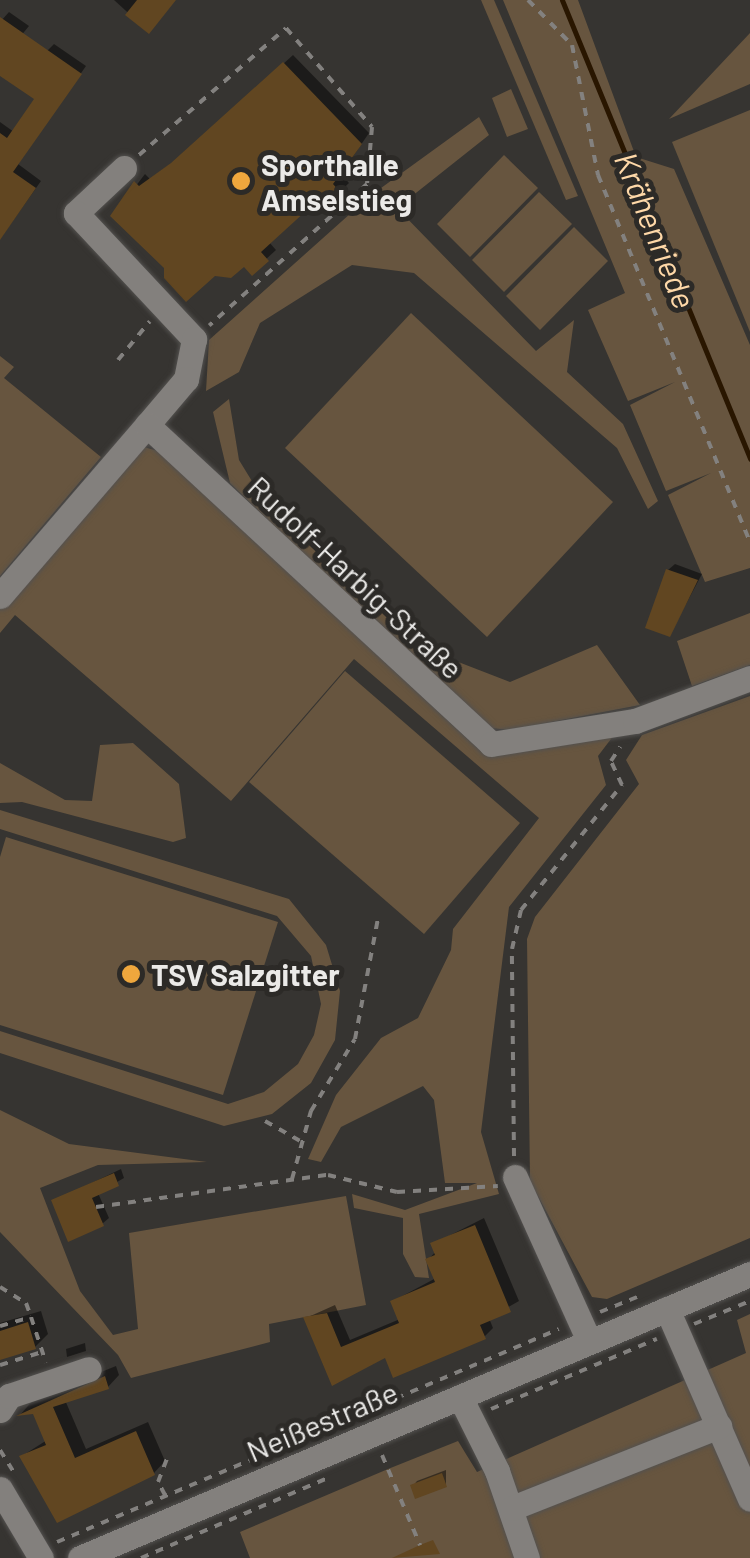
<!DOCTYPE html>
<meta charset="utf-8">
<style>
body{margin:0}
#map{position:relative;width:750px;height:1558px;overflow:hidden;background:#363431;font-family:Barlow,sans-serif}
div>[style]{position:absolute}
.green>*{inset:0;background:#67553f}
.shadow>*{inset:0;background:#0007}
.stream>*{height:5px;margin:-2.5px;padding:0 2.5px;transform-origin:2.5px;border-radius:2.5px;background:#291600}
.building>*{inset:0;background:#614621}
.path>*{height:4px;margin-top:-2px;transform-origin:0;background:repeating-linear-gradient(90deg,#83817f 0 8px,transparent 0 16px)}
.roads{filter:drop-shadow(0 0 2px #53514f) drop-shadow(0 0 2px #53514f)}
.minor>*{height:25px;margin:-12.5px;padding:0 12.5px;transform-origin:12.5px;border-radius:12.5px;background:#83807d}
.dots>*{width:28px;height:28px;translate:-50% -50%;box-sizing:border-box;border:5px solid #2c2a27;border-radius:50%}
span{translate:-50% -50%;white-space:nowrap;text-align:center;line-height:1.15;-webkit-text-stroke:10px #2c2a27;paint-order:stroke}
.poi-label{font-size:30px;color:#ebeae8;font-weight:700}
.left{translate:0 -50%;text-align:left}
.street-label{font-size:30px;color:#ebeae8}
.water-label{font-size:32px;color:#fed8a8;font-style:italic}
</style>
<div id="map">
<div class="green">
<i style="clip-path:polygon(481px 0,494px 0,578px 196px,566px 200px)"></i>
<i style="clip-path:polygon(503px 0,578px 0,636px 157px,674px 169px,750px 345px,750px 568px,705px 582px,668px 495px,711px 473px,666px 491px,630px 405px,675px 382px,628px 401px,588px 310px,625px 293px)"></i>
<i style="clip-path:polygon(750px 33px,750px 84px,669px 119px)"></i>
<i style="clip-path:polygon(511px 89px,528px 129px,507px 137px,492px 98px)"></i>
<i style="clip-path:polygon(750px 110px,750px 332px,672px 142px)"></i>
<i style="clip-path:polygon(479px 117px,489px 135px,397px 208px,536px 351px,574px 320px,567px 372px,623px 424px,658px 501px,648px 509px,617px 448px,414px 273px,352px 265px,260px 323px,239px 372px,206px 391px,209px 340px,370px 196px)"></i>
<i style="clip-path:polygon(504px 155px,538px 188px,470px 257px,437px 224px)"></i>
<i style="clip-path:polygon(539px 192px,572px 224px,504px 292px,472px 260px)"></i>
<i style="clip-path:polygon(574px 227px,608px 261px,540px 330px,506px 296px)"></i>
<i style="clip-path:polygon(411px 313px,613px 502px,487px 637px,285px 448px)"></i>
<i style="clip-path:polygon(0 356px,14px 367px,4px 378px,101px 457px,0 576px)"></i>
<i style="clip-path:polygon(229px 399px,239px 460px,258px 491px,448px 658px,510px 682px,597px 645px,640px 705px,509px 730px,482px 727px,230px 483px,213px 412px)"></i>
<i style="clip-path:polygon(137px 445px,158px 451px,477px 748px,614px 735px,598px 756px,606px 785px,509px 907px,481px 1132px,499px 1194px,419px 1214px,429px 1278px,415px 1277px,403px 1254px,403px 1218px,354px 1208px,352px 1194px,405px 1210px,477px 1183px,445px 1183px,434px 1100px,423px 1086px,341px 1127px,321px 1162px,308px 1159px,336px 1095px,381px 1038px,418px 1018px,451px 950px,453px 929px,539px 818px,354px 659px,231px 801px,15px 615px,0 633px,0 606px)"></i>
<i style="clip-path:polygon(750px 613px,750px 665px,692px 686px,677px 641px)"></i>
<i style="clip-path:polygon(345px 671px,520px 823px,424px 934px,249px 782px)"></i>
<i style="clip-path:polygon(750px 696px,750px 1238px,607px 1299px,592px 1297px,530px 1181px,527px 939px,535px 917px,639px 784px,626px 760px,642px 735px)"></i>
<i style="clip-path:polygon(133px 743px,179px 784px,186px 838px,173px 842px,22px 802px,0 803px,0 763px,65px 800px,92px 801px,100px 745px)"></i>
<i style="clip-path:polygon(0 810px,289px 899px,326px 945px,340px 991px,335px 1040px,311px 1083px,272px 1114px,224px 1126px,0 1053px,0 1031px,228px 1104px,264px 1092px,298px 1064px,314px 1035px,321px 1004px,311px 956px,277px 916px,0 829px)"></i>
<i style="clip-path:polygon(6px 837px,278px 922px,223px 1095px,0 1025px,0 857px)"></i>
<i style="clip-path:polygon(0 1110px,69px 1144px,207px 1162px,98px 1165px,40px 1188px,80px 1291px,113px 1335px,138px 1329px,129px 1233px,346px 1196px,366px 1305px,269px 1324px,270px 1342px,131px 1378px,118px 1355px,0 1232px)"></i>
<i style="clip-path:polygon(750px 1314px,750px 1558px,250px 1558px,240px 1532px,388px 1469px,458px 1441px,477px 1472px,746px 1353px,737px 1320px)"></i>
</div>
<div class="shadow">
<i style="clip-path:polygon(114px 0,162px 0,148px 31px)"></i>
<i style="clip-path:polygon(9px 12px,29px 26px,20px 37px,43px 55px,54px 44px,86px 66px,18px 164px,41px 181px,0 239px,0 122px,14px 132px,37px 98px,0 73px,0 22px)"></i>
<i style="clip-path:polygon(293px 55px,369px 133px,341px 174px,349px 183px,326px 205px,318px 197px,269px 242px,276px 250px,252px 272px,244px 263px,167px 267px,113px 216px,145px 174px,150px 179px,183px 155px)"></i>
<i style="clip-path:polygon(675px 564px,702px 574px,670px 634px,668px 570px)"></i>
<i style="clip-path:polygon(121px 1169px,124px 1178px,98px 1193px,109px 1218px,102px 1224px,54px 1201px)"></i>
<i style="clip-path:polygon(484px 1218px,519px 1301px,489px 1318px,493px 1328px,484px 1337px,386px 1355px,333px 1383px,306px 1318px,335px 1305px,350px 1340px,400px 1319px,393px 1301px,436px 1278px,428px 1260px,436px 1251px,433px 1244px)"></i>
<i style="clip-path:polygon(41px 1311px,48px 1334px,35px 1347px,0 1358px,0 1323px)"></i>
<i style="clip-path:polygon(85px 1343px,86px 1351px,67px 1357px,66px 1349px)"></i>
<i style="clip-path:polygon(116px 1366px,119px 1375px,108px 1387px,65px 1400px,86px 1449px,148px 1422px,165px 1461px,154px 1473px,22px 1456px,47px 1440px,35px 1411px,20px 1415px,34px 1399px)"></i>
<i style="clip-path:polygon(446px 1470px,446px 1484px,413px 1486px,417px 1481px)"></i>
</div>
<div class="stream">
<i style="left:562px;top:0;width:496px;rotate:67.7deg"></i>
</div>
<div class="building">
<i style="clip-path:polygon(137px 0,176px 0,149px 34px,125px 15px)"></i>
<i style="clip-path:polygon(0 17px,82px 74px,13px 172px,36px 188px,0 240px,0 133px,7px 138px,34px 99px,0 76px)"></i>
<i style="clip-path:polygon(283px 62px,362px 144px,333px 184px,342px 194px,326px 209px,318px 200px,261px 252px,269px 261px,252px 276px,244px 267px,231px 278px,215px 276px,186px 302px,164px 278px,164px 268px,110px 216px,134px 181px,139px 186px,171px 163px)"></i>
<i style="clip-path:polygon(666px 569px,698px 580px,670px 637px,645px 628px)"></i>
<i style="clip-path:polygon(114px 1173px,119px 1186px,92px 1198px,104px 1226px,68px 1242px,51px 1200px)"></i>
<i style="clip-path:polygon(475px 1225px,511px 1312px,480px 1325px,486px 1339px,393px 1378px,385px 1358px,332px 1386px,303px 1317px,327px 1313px,341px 1347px,399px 1323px,390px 1301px,435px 1282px,425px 1259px,435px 1255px,430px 1243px)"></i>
<i style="clip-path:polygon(28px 1322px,36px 1349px,0 1360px,0 1331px)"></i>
<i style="clip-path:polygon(105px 1376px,109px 1389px,53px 1407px,75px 1458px,136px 1431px,155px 1475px,57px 1523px,19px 1456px,46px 1445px,33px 1414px,16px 1416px)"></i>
<i style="clip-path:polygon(442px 1473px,447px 1487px,415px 1499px,410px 1485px)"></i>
<i style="clip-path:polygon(433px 1540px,440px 1554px,392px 1558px,420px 1545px)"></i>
</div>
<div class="path">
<i style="left:528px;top:0;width:63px;rotate:45.6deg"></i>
<i style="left:572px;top:45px;width:133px;rotate:78.7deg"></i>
<i style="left:598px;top:175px;width:397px;rotate:67.5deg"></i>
<i style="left:139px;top:155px;width:194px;rotate:-40.8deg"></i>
<i style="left:286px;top:28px;width:131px;rotate:49deg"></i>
<i style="left:372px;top:127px;width:57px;rotate:95deg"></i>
<i style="left:367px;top:184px;width:212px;rotate:138.1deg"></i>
<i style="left:118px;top:360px;width:50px;rotate:-50.6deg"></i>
<i style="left:265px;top:1121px;width:40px;rotate:29.7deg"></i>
<i style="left:514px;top:1156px;width:207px;rotate:-90.6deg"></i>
<i style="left:512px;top:949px;width:40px;rotate:-77deg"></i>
<i style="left:521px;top:910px;width:161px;rotate:-51.1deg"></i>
<i style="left:622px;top:785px;width:26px;rotate:-115deg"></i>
<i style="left:611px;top:761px;width:17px;rotate:-57deg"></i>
<i style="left:292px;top:1179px;width:71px;rotate:-74.4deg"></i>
<i style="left:311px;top:1111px;width:84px;rotate:-58.6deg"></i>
<i style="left:355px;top:1039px;width:123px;rotate:-79.2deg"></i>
<i style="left:96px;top:1207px;width:234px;rotate:-7.9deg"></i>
<i style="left:328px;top:1175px;width:71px;rotate:13.8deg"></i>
<i style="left:397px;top:1192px;width:101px;rotate:-3.4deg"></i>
<i style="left:0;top:1287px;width:31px;rotate:32deg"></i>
<i style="left:26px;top:1303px;width:15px;rotate:70deg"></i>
<i style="left:600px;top:1312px;width:40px;rotate:-22deg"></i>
<i style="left:694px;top:1324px;width:61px;rotate:-22.3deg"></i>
<i style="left:0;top:1326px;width:32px;rotate:-16deg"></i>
<i style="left:31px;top:1317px;width:48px;rotate:71.9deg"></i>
<i style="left:0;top:1365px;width:44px;rotate:-17.2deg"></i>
<i style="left:491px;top:1409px;width:180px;rotate:-22.9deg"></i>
<i style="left:0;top:1450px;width:25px;rotate:58deg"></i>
<i style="left:382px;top:1455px;width:98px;rotate:67.1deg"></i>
<i style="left:165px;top:1495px;width:15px;rotate:-118deg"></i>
<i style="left:158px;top:1482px;width:31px;rotate:-69deg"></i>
<i style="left:57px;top:1542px;width:545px;rotate:-22.99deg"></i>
<i style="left:141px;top:1558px;width:206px;rotate:-23.2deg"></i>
</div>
<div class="roads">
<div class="minor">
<i style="left:124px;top:168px;width:66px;rotate:136.8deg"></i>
<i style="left:76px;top:213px;width:173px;rotate:46.9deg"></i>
<i style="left:194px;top:339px;width:41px;rotate:101.3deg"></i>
<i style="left:186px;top:379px;width:60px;rotate:130.3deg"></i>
<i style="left:0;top:596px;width:225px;rotate:-49.3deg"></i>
<i style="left:147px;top:425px;width:469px;rotate:42.8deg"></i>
<i style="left:491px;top:744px;width:146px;rotate:-9.1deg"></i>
<i style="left:635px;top:721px;width:123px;rotate:-20.5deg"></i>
<i style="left:515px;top:1177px;width:180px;rotate:65.7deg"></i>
<i style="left:667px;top:1309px;width:207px;rotate:66.4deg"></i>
<i style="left:460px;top:1397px;width:83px;rotate:63.4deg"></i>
<i style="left:497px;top:1471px;width:92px;rotate:71deg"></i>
<i style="left:0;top:1410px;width:17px;rotate:-57deg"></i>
<i style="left:9px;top:1396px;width:84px;rotate:-18.6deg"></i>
<i style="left:0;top:1489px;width:80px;rotate:59.3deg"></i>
<i style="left:512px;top:1508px;width:223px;rotate:-21.6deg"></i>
<i style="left:80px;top:1558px;width:728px;rotate:-22.97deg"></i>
</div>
</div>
<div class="dots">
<i style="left:241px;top:181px;background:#efa73d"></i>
<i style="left:131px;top:974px;background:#efa73d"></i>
</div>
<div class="poi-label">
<span class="left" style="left:261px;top:181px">Sporthalle<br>Amselstieg</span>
<span class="left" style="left:151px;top:974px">TSV Salzgitter</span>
</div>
<div class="street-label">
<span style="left:356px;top:577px;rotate:43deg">Rudolf-Harbig-Straße</span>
<span style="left:322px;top:1421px;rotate:-23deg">Neißestraße</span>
</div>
<div class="water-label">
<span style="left:656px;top:230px;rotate:68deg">Krähenriede</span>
</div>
</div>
